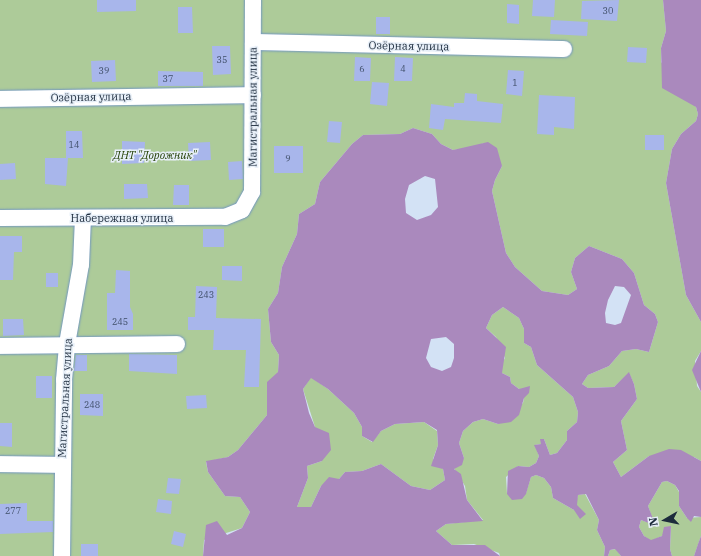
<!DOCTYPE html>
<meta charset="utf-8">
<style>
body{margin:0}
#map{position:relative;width:701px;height:556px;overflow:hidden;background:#d3e2f5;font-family:"IBM Plex Serif",serif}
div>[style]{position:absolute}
.green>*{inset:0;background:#adcb99}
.water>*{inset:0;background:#aa89bd}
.building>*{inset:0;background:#a8b6eb}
.roads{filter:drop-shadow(0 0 1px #7196c1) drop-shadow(0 0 1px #7196c1)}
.street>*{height:16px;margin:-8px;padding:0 8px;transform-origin:8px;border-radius:8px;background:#fff}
span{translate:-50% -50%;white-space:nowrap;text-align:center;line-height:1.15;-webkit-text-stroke:3px #e7eff8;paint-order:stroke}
.number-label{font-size:9px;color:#3f4e68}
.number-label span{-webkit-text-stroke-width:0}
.street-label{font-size:11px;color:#1c2b3c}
.park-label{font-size:11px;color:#234005;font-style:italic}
.north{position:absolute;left:645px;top:500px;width:40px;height:40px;-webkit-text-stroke:3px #e7eff8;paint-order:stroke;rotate:261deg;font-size:11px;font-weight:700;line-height:16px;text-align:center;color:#1c2b3c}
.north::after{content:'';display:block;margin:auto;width:14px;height:18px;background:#1c2b3c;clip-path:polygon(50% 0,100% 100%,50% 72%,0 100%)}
</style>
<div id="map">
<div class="green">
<i style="clip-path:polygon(0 0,663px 0,666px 31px,661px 48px,661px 62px,696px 107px,698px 114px,696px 121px,681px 134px,672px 149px,666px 183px,686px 295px,701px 322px,701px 351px,695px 361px,697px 386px,701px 392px,701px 461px,694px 457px,649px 456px,621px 477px,613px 462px,627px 450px,621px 421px,637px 399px,634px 384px,629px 373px,614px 387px,588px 388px,582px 384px,588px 375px,609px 366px,622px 351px,636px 349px,649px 352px,658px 322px,655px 314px,644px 305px,634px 273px,622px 259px,589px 246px,575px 258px,571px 272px,577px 289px,568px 295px,542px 291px,515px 267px,506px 253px,492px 191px,495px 180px,502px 166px,484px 143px,471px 148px,453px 150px,441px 144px,432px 134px,413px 128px,400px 134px,363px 135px,352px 144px,320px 182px,315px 204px,299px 214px,297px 234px,282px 267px,278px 293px,268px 309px,271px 342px,279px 355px,278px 372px,267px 415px,238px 450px,228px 457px,206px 462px,208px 472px,225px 496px,240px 497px,250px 512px,242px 528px,204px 540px,203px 556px,0 556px)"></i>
<i style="clip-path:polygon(503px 307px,519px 318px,524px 329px,524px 343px,531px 347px,537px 365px,573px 397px,578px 412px,577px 422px,567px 431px,567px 440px,557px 453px,550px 455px,544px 439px,541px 439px,541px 444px,535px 445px,539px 456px,536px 463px,529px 467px,518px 466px,506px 477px,507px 494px,526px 493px,531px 477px,536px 475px,544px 478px,551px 487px,553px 498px,574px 510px,578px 495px,585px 494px,599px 520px,597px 530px,605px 547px,604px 556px,500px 556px,499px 553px,474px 544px,452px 545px,436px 531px,446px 524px,483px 520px,467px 500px,465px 486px,454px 468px,464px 458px,459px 443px,463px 431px,473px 422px,483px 419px,498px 424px,523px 403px,524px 398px,519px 389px,511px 383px,510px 377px,502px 373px,501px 365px,505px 358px,496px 337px,486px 328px,492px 315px)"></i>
<i style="clip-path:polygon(311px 377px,328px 389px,354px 413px,362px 427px,362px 436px,372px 442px,381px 431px,395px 424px,424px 422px,437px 431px,438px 445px,433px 459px,443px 469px,445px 480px,430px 490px,411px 486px,381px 464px,362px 471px,345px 472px,339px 479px,321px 486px,311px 507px,297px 507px,308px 478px,307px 466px,322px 461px,315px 427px,303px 389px)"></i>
<i style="clip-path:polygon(667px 481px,675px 485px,679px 492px,679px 506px,687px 518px,701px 517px,701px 536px,694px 556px,672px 556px,670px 549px,671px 526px,662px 536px,651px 541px,644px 536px,639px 527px,641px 520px,655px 525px,648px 506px,662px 482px)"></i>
<i style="clip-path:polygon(616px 549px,621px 556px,608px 556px,610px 550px)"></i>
</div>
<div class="water">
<i style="clip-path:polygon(663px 0,701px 0,701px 322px,686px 295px,666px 183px,672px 149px,681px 134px,696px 121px,698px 114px,696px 107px,662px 88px,661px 48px,666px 31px)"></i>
<i style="clip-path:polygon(evenodd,413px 128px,432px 134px,441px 144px,453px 150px,488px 142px,497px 148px,502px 166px,495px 180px,492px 191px,506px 253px,515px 267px,542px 291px,568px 295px,577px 289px,571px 272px,575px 258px,589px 246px,622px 259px,634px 273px,644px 305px,655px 314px,658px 322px,649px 352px,636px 349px,622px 351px,609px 366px,588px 375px,582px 384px,588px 388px,614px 387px,629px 372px,634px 384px,637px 399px,621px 421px,627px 450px,613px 462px,621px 477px,649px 456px,669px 449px,681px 450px,701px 461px,701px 517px,694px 516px,691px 522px,687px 518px,679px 506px,679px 491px,675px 485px,667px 481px,662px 482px,648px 506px,656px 526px,641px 520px,639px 527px,644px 536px,651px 540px,662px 536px,664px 527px,671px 526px,670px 549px,672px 556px,621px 556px,615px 549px,610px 550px,608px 556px,604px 556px,605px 547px,597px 530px,599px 520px,586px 494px,578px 495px,577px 505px,586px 514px,580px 519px,574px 510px,553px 498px,551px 487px,544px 478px,536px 475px,531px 477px,526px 494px,522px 499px,512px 500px,507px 494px,508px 471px,518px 466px,529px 467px,536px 463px,539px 456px,534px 445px,541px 444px,540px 439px,544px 439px,550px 455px,557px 453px,567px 440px,567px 431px,577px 422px,578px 412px,573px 397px,537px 365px,531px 347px,524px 343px,524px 329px,519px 318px,503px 307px,492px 315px,486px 328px,506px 347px,502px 373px,510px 377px,511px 383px,519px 389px,530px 386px,529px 393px,524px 398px,519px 415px,511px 422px,498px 424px,483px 419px,473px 422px,463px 431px,459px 443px,464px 458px,462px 465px,454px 469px,461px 474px,467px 500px,483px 521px,446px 524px,436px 531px,452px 545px,485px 545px,500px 556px,203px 556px,206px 525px,217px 521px,227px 535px,242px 528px,250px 512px,240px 497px,225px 496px,208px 472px,206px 461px,228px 457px,238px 450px,267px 415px,267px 382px,278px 372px,279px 355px,271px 342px,268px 309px,278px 293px,282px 267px,297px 234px,299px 214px,315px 204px,320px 182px,352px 144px,363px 135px,400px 134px,413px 128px,425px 176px,435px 179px,438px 207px,431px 215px,417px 220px,406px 213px,405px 199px,409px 185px,425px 176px,413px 128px,615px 286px,624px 287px,631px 295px,621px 323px,615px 325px,606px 323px,605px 313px,608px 300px,615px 286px,413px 128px,446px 337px,454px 344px,454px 358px,451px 367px,442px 371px,431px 367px,426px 358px,431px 339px,446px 337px,413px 128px,311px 378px,328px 389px,354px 413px,362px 427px,362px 436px,373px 442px,381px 431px,395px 424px,424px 422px,437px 430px,438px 445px,431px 466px,443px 469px,445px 480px,430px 490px,411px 486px,381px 464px,362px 471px,345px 472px,339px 479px,329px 477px,321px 486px,311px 507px,297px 507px,308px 478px,307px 466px,322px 461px,331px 450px,329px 433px,315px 427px,309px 413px,303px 389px,311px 378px)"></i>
<i style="clip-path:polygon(701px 351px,701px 392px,692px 370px)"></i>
<i style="clip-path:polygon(701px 536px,701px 556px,694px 556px,698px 544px)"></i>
</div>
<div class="building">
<i style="clip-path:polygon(97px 0,136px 0,136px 11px,97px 12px)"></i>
<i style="clip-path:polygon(533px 0,555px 0,554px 17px,532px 16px)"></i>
<i style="clip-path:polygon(619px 0,617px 21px,581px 19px,582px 1px)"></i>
<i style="clip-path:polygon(507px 4px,519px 5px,519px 24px,507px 23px)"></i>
<i style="clip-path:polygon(178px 7px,192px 7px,193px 33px,178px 33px)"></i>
<i style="clip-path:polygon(376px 17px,390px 17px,390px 34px,376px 34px)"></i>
<i style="clip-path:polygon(551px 20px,588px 22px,587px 36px,550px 34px)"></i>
<i style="clip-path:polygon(212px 46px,230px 46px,231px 74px,213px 75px)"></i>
<i style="clip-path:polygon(628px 47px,647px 48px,646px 63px,627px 62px)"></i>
<i style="clip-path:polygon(355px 57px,371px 58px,370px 81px,354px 81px)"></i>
<i style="clip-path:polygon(395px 57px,413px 58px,412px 81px,394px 81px)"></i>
<i style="clip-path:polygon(115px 60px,116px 81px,92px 82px,91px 61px)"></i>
<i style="clip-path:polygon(508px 70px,524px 71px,522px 96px,506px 94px)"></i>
<i style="clip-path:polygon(158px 71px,203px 72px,203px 86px,158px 86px)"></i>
<i style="clip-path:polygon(372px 82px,389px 83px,387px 106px,370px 104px)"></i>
<i style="clip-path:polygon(465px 93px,477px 94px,477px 101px,503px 104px,501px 123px,445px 119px,443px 130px,429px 128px,431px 104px,454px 107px,454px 103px,464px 103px)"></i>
<i style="clip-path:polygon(539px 95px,575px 97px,574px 129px,554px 127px,554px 135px,537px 134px)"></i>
<i style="clip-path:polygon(329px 121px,342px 122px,340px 143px,327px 142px)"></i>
<i style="clip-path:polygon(66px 131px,82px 131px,83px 158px,68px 158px,66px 186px,45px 184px,45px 158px,66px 158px)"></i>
<i style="clip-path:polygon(645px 135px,664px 135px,664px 150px,645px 150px)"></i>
<i style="clip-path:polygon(122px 141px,145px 142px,144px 163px,122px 164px)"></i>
<i style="clip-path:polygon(210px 142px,211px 160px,189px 161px,188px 143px)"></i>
<i style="clip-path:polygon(274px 146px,303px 146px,303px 173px,274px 173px)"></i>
<i style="clip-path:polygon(242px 161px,243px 179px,229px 180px,228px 162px)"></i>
<i style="clip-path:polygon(15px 163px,16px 179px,0 180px,0 164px)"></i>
<i style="clip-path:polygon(124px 184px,147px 184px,148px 198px,124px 199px)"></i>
<i style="clip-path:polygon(174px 185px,189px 185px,189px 205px,173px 205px)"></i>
<i style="clip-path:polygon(203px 229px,224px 229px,224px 247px,203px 247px)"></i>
<i style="clip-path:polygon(0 236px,22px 236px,22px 252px,14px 252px,13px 280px,0 280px)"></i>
<i style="clip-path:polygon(222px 266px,242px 266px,242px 281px,222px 280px)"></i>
<i style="clip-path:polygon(116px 270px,130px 271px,130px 307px,133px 314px,133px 330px,107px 330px,107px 293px,115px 293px)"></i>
<i style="clip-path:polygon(46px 273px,58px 273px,58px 287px,46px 287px)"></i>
<i style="clip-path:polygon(196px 286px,217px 287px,216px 318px,261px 319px,259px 387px,244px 387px,246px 350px,213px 350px,214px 330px,188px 330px,188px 317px,195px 317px)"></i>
<i style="clip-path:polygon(3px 319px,23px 319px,24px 335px,3px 336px)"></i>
<i style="clip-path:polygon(129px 354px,177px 355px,177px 374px,129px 371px)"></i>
<i style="clip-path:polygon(76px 355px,87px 355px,87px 371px,74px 371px)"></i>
<i style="clip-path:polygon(36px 376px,52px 376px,52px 398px,36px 398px)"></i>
<i style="clip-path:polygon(80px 394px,103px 394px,103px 416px,80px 415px)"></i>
<i style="clip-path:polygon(206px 395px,207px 408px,187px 409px,186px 396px)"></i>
<i style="clip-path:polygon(0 423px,12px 423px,12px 447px,0 446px)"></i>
<i style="clip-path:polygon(168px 478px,181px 479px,179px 494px,166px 493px)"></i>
<i style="clip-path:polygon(158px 499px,172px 501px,171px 514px,156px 512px)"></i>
<i style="clip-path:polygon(27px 503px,27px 521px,53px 521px,53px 532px,0 534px,0 504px)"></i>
<i style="clip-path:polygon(174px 531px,186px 534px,183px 547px,171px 544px)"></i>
<i style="clip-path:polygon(81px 544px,98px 544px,98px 556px,81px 556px)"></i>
</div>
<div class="roads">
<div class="street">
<i style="left:253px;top:42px;width:311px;rotate:1.3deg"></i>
<i style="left:0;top:99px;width:253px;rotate:-0.9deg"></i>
<i style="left:0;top:218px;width:225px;rotate:-0.3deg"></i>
<i style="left:225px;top:217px;width:18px;rotate:-22deg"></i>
<i style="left:242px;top:210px;width:21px;rotate:-61deg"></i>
<i style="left:252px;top:192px;width:192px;rotate:-89.7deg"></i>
<i style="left:0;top:346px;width:177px;rotate:-0.6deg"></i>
<i style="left:0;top:464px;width:62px;rotate:0.9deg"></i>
<i style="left:62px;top:556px;width:176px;rotate:-89.3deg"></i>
<i style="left:64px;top:380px;width:36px;rotate:-85deg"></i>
<i style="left:67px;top:344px;width:80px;rotate:-80deg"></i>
<i style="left:81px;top:265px;width:47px;rotate:-87.6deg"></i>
</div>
</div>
<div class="number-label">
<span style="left:608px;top:11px">30</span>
<span style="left:222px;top:60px">35</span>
<span style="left:362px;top:69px">6</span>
<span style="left:403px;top:69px">4</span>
<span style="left:104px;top:71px">39</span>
<span style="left:168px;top:79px">37</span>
<span style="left:515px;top:83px">1</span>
<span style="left:74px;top:145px">14</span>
<span style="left:288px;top:159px">9</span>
<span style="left:206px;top:295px">243</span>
<span style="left:120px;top:322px">245</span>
<span style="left:92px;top:405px">248</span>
<span style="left:13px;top:511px">277</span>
</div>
<div class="street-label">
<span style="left:409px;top:46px;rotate:1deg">Озёрная улица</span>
<span style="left:91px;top:97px;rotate:-1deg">Озёрная улица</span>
<span style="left:253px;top:107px;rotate:-90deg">Магистральная улица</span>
<span style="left:122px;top:218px">Набережная улица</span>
<span style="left:65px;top:398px;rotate:-87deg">Магистральная улица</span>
</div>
<div class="park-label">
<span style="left:155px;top:155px">ДНТ "Дорожник"</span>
</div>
<div class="north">N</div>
</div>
